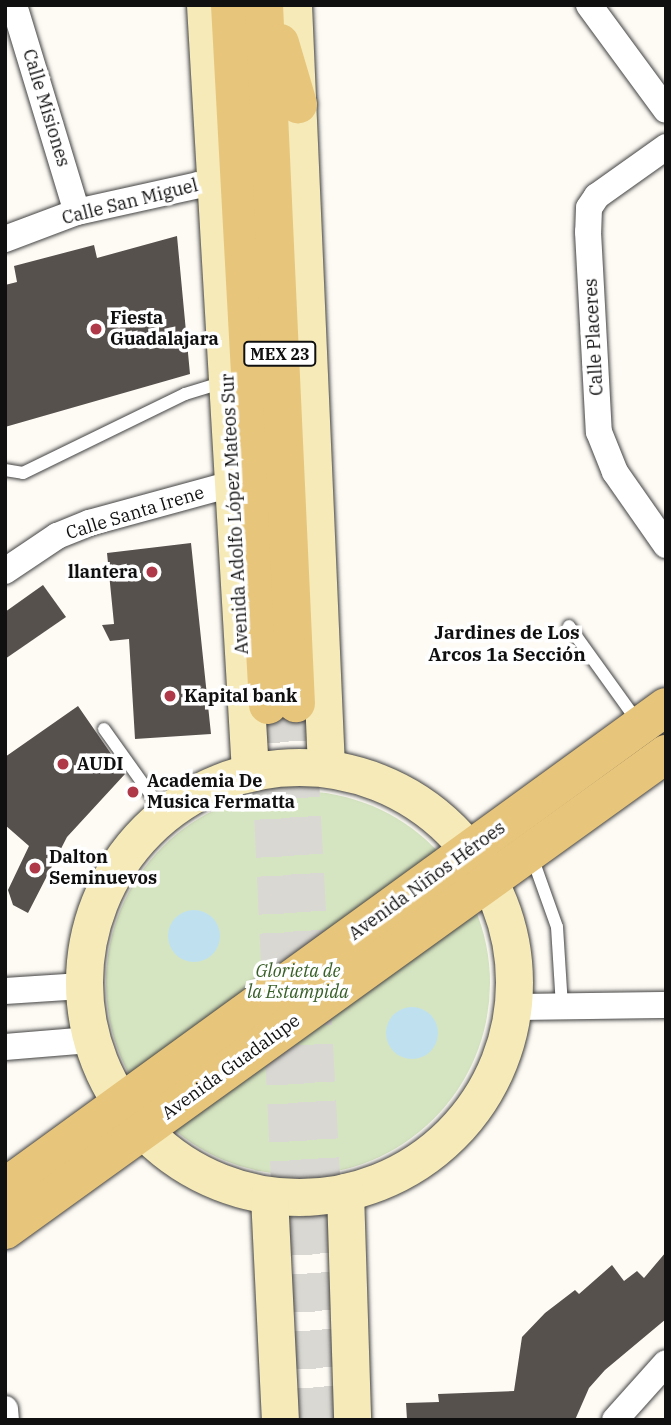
<!DOCTYPE html>
<meta charset="utf-8">
<style>
body{margin:0}
#map{position:relative;width:671px;height:1425px;overflow:hidden;background:#fefbf5;font-family:"IBM Plex Serif",serif}
div>[style]{position:absolute}
.green>*{inset:0;background:#d6e5c1}
.round{border-radius:50%}
.water>*{inset:0;background:#bfe1ef}
.building>*{inset:0;background:#57514e}
.primary-tunnel>*{height:38px;margin-top:-19px;transform-origin:0;background:repeating-linear-gradient(90deg,#dad8d3 0 38px,transparent 0 57px)}
.roads{filter:drop-shadow(0 0 2px #434343) drop-shadow(0 0 2px #434343)}
.service>*{height:12px;margin:-6px;padding:0 6px;transform-origin:6px;border-radius:6px;background:#fff}
.minor>*{height:26px;margin:-13px;padding:0 13px;transform-origin:13px;border-radius:13px;background:#fff}
.secondary>*{height:37px;margin:-18.5px;padding:0 18.5px;transform-origin:18.5px;border-radius:18.5px;background:#f5eab8}
.secondary>.ring{margin:-18.5px;padding:0;box-sizing:content-box;background:none;border:37px solid #f5eab8;border-radius:50%}
.primary>*{height:38px;margin:-19px;padding:0 19px;transform-origin:19px;border-radius:19px;background:#e7c57b}
.dots>*{width:19px;height:19px;translate:-50% -50%;box-sizing:border-box;border:4px solid #fff;border-radius:50%}
span{translate:-50% -50%;white-space:nowrap;text-align:center;line-height:1.15;-webkit-text-stroke:7px #fff;paint-order:stroke}
.shield-label span{padding:2px 5px;background:#fff;border:2px solid;border-radius:5px;-webkit-text-stroke-width:0}
.shield-label{font-size:16px;color:#101010;font-weight:700}
.street-label{font-size:18px;color:#101010}
.poi-label{font-size:18px;color:#101010;font-weight:700}
.left{translate:0 -50%;text-align:left}
.right{translate:-100% -50%;text-align:right}
.park-label{font-size:18px;color:#386028;font-style:italic}
.neighbourhood-label{font-size:19px;color:#101010;font-weight:700}
.frame{position:absolute;inset:0;border:7px solid #101010;pointer-events:none}
</style>
<div id="map">
<div class="green">
<i class="round" style="left:106px;top:791px;width:384px;height:384px"></i>
</div>
<div class="water">
<i class="round" style="left:168px;top:910px;width:52px;height:52px"></i>
<i class="round" style="left:386px;top:1007px;width:52px;height:52px"></i>
</div>
<div class="building">
<i style="clip-path:polygon(177px 236px,190px 374px,5px 427px,5px 285px,17px 282px,14px 266px,94px 245px,97px 258px)"></i>
<i style="clip-path:polygon(191px 543px,211px 734px,135px 739px,129px 639px,110px 641px,102px 625px,114px 624px,107px 553px)"></i>
<i style="clip-path:polygon(43px 585px,66px 617px,5px 659px,5px 612px)"></i>
<i style="clip-path:polygon(78px 706px,125px 774px,67px 837px,28px 913px,13px 905px,8px 890px,29px 846px,5px 825px,5px 757px)"></i>
<i style="clip-path:polygon(666px 1252px,666px 1319px,605px 1370px,589px 1388px,575px 1420px,407px 1420px,406px 1403px,439px 1402px,438px 1394px,514px 1391px,522px 1337px,545px 1313px,575px 1290px,579px 1294px,612px 1265px,624px 1281px,637px 1271px,644px 1278px)"></i>
</div>
<div class="primary-tunnel">
<i style="left:296px;top:703px;width:718px;rotate:86.97deg"></i>
<i style="left:268px;top:705px;width:716px;rotate:87.36deg"></i>
</div>
<div class="roads">
<div class="service">
<i style="left:5px;top:470px;width:18px;rotate:9deg"></i>
<i style="left:23px;top:473px;width:180px;rotate:-26deg"></i>
<i style="left:185px;top:394px;width:41px;rotate:-17.1deg"></i>
<i style="left:569px;top:626px;width:118px;rotate:54.3deg"></i>
<i style="left:104px;top:729px;width:103px;rotate:54.5deg"></i>
<i style="left:531px;top:854px;width:77px;rotate:70.4deg"></i>
<i style="left:557px;top:927px;width:79px;rotate:86.4deg"></i>
</div>
<div class="minor">
<i style="left:14px;top:5px;width:216px;rotate:73.1deg"></i>
<i style="left:589px;top:5px;width:130px;rotate:53.7deg"></i>
<i style="left:666px;top:147px;width:85px;rotate:144.6deg"></i>
<i style="left:597px;top:196px;width:14px;rotate:124deg"></i>
<i style="left:589px;top:208px;width:24px;rotate:92deg"></i>
<i style="left:588px;top:232px;width:200px;rotate:86.9deg"></i>
<i style="left:599px;top:432px;width:43px;rotate:68.2deg"></i>
<i style="left:615px;top:472px;width:89px;rotate:55.1deg"></i>
<i style="left:5px;top:239px;width:77px;rotate:-20.6deg"></i>
<i style="left:77px;top:212px;width:143px;rotate:-12.5deg"></i>
<i style="left:5px;top:571px;width:63px;rotate:-33.9deg"></i>
<i style="left:57px;top:536px;width:35px;rotate:-22deg"></i>
<i style="left:89px;top:523px;width:148px;rotate:-15.3deg"></i>
<i style="left:5px;top:991px;width:77px;rotate:-3.7deg"></i>
<i style="left:514px;top:1007px;width:152px;rotate:-0.8deg"></i>
<i style="left:5px;top:1047px;width:85px;rotate:-4.7deg"></i>
<i style="left:5px;top:1409px;width:11px;rotate:85deg"></i>
<i style="left:615px;top:1420px;width:76px;rotate:-48.2deg"></i>
</div>
<div class="secondary">
<i style="left:205px;top:5px;width:767px;rotate:86.64deg"></i>
<i style="left:293px;top:5px;width:763px;rotate:87.52deg"></i>
<i class="ring" style="left:84px;top:767px;width:393px;height:393px"></i>
<i style="left:345px;top:1192px;width:228px;rotate:88.2deg"></i>
<i style="left:269px;top:1196px;width:224px;rotate:87.2deg"></i>
</div>
<div class="primary">
<i style="left:230px;top:5px;width:701px;rotate:86.89deg"></i>
<i style="left:264px;top:5px;width:699px;rotate:87.38deg"></i>
<i style="left:280px;top:43px;width:64px;rotate:73.6deg"></i>
<i style="left:5px;top:1187px;width:817px;rotate:-35.99deg"></i>
<i style="left:5px;top:1230px;width:815px;rotate:-35.76deg"></i>
</div>
</div>
<div class="dots">
<i style="left:96px;top:329px;background:#af3948"></i>
<i style="left:152px;top:572px;background:#af3948"></i>
<i style="left:170px;top:696px;background:#af3948"></i>
<i style="left:63px;top:764px;background:#af3948"></i>
<i style="left:133px;top:792px;background:#af3948"></i>
<i style="left:35px;top:868px;background:#af3948"></i>
</div>
<div class="shield-label">
<span style="left:280px;top:354px">MEX 23</span>
</div>
<div class="street-label">
<span style="left:46px;top:108px;rotate:73deg">Calle Misiones</span>
<span style="left:130px;top:202px;rotate:-14deg">Calle San Miguel</span>
<span style="left:594px;top:337px;rotate:-93deg">Calle Placeres</span>
<span style="left:135px;top:513px;rotate:-17deg">Calle Santa Irene</span>
<span style="left:235px;top:514px;rotate:-93deg">Avenida Adolfo López Mateos Sur</span>
<span style="left:427px;top:881px;rotate:-36deg">Avenida Niños Héroes</span>
<span style="left:231px;top:1067px;rotate:-36deg">Avenida Guadalupe</span>
</div>
<div class="poi-label">
<span class="left" style="left:110px;top:329px">Fiesta<br>Guadalajara</span>
<span class="right" style="left:138px;top:572px">llantera</span>
<span class="left" style="left:184px;top:696px">Kapital bank</span>
<span class="left" style="left:77px;top:764px">AUDI</span>
<span class="left" style="left:147px;top:792px">Academia De<br>Musica Fermatta</span>
<span class="left" style="left:49px;top:868px">Dalton<br>Seminuevos</span>
</div>
<div class="park-label">
<span style="left:298px;top:982px">Glorieta de<br>la Estampida</span>
</div>
<div class="neighbourhood-label">
<span style="left:507px;top:644px">Jardines de Los<br>Arcos 1a Sección</span>
</div>
<div class="frame"></div>
</div>
